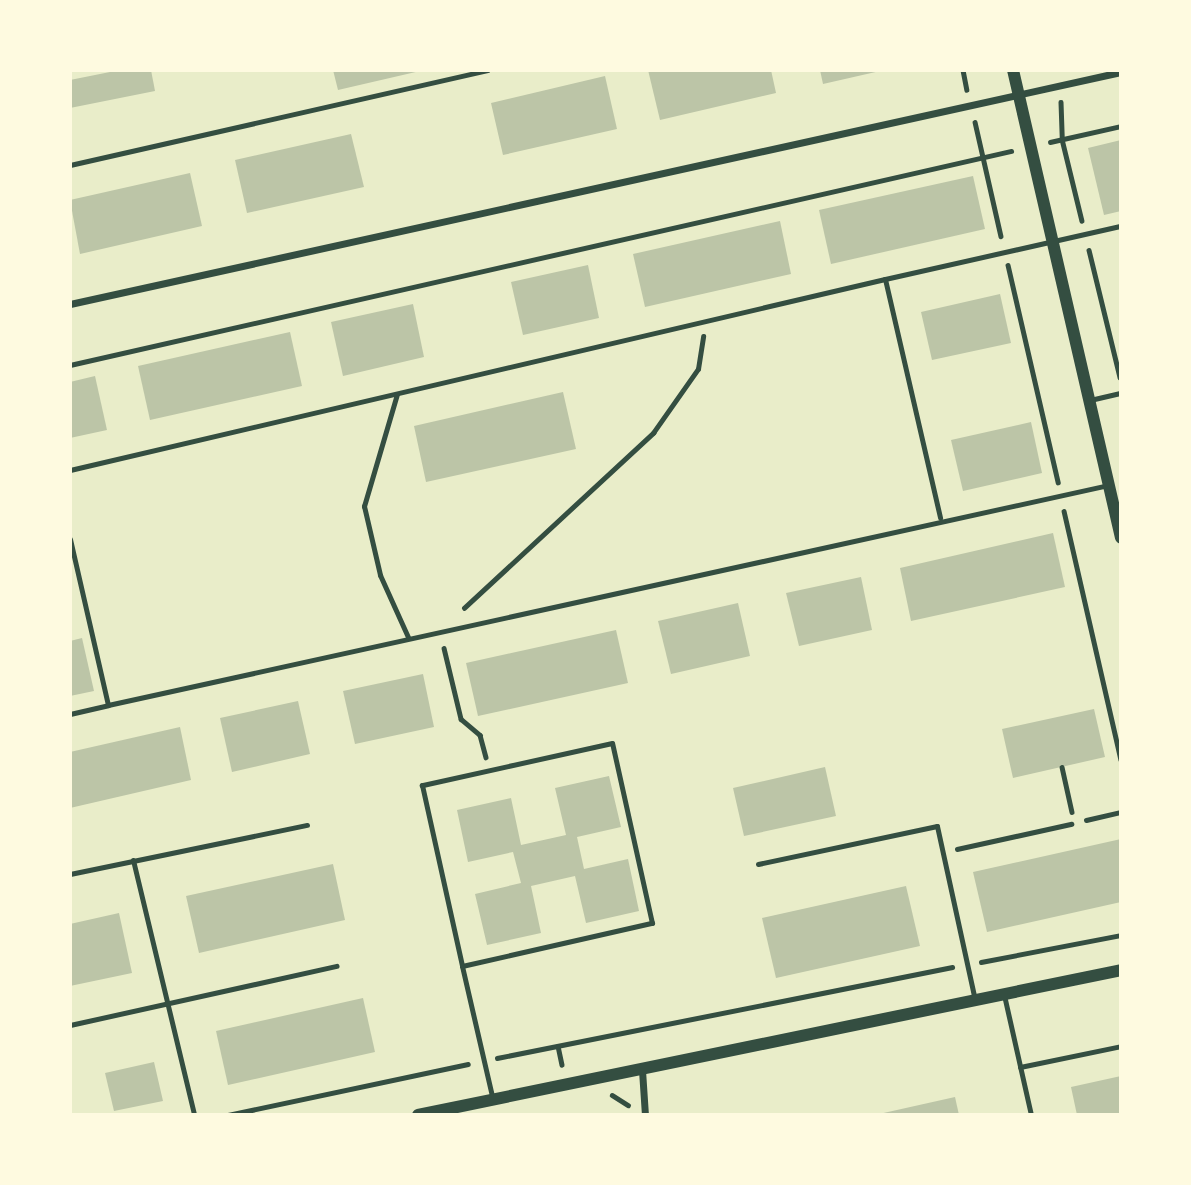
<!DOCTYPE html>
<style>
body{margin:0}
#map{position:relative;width:1191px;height:1185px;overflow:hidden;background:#e9edc9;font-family:"Alegreya Sans",sans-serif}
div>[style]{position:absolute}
.building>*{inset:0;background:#bcc5a7}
.path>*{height:4.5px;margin:-2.25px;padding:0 2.25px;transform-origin:2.25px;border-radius:2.25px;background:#344e41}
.service>*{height:5px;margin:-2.5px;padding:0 2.5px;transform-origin:2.5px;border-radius:2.5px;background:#344e41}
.minor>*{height:7px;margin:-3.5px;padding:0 3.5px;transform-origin:3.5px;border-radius:3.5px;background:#344e41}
.tertiary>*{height:12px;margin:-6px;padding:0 6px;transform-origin:6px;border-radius:6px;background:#344e41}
span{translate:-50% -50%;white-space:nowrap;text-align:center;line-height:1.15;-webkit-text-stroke:5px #fefae0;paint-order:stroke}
.frame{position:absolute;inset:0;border:72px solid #fefae0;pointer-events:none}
</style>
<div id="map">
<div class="building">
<i style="clip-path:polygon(120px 70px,151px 70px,155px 91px,70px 108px,70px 80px)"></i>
<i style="clip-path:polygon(333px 70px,420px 70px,420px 71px,338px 90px)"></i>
<i style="clip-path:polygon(648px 70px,771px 70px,776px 93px,660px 120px)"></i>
<i style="clip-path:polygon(820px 70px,880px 70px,880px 71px,823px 84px)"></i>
<i style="clip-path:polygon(605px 76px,617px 129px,503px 155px,491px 103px)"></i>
<i style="clip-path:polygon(351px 134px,364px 187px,247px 213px,235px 160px)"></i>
<i style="clip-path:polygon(1121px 140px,1121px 211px,1104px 215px,1088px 148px)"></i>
<i style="clip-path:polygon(190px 173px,202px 226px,80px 254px,70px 200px)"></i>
<i style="clip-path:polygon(973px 176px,985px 229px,831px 264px,819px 210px)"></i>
<i style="clip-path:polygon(780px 221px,791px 274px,645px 307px,633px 254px)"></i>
<i style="clip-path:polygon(588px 265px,599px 318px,523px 335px,511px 282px)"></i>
<i style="clip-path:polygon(1000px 294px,1011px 343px,932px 360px,921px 312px)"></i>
<i style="clip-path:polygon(413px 304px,424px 357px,343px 376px,331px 322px)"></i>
<i style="clip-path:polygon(290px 332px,302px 386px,150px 420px,138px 366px)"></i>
<i style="clip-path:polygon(95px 376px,107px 430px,70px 438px,70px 382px)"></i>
<i style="clip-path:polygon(563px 392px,576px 449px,426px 482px,414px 426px)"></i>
<i style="clip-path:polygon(1031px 422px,1042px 473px,963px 491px,951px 440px)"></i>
<i style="clip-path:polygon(1053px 533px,1065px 587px,911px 621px,900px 568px)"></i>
<i style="clip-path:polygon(861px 577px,872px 630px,799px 646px,786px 593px)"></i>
<i style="clip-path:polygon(738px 603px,750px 656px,671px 674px,658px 621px)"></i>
<i style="clip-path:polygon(616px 630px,628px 683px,478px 716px,466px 663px)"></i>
<i style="clip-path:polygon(82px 638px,94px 691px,70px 696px,70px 641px)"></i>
<i style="clip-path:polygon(423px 674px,434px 727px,355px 744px,343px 691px)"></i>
<i style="clip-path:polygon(298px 701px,310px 754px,232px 772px,220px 718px)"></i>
<i style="clip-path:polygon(1094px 709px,1105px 757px,1013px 778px,1002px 729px)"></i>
<i style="clip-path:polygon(180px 727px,191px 780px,70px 808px,70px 752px)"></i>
<i style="clip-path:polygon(825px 767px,836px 816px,744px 836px,733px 788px)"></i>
<i style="clip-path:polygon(609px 776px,621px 827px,577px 837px,584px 869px,628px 859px,639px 911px,586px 923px,575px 876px,531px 886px,541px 933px,487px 945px,475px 894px,521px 883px,513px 852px,468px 862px,457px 810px,511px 798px,521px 845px,566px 835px,555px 788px)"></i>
<i style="clip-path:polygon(1121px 839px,1121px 902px,987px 932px,973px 872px)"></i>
<i style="clip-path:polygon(333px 864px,345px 920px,199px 953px,186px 896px)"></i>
<i style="clip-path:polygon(906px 886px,920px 946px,776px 978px,762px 918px)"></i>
<i style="clip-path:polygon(119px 913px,132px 973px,70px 986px,70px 924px)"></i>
<i style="clip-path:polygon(363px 998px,375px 1052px,228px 1085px,216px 1031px)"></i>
<i style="clip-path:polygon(154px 1062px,163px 1101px,114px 1111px,105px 1073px)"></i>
<i style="clip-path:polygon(1121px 1076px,1121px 1115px,1077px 1115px,1071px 1087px)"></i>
<i style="clip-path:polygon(955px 1097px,959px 1115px,880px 1115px,879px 1114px)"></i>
</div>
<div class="path">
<i style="left:963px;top:70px;width:20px;rotate:79deg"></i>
<i style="left:1061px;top:102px;width:37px;rotate:88deg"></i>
<i style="left:1062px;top:139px;width:84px;rotate:76.3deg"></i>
<i style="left:975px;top:122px;width:117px;rotate:77.2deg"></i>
<i style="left:1050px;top:142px;width:73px;rotate:-12.7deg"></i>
<i style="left:1089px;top:250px;width:131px;rotate:76.3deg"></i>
<i style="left:1008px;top:265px;width:223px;rotate:77deg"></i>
<i style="left:70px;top:365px;width:965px;rotate:-12.81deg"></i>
<i style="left:1064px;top:511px;width:255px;rotate:77.1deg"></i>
<i style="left:464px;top:608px;width:258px;rotate:-42.8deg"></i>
<i style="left:653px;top:433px;width:78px;rotate:-54.9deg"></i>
<i style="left:698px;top:369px;width:33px;rotate:-81deg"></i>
<i style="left:444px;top:648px;width:73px;rotate:76.5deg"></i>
<i style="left:461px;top:719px;width:25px;rotate:40deg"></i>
<i style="left:480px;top:735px;width:23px;rotate:75deg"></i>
<i style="left:1062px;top:767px;width:46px;rotate:77.5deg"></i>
<i style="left:957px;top:849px;width:117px;rotate:-12.4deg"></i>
<i style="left:981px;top:962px;width:143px;rotate:-10.9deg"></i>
<i style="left:558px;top:1046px;width:19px;rotate:78deg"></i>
<i style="left:497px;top:1058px;width:464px;rotate:-11.3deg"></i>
<i style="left:612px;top:1095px;width:19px;rotate:32deg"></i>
<i style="left:228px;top:1115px;width:245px;rotate:-12deg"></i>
</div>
<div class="service">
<i style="left:70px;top:165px;width:428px;rotate:-12.8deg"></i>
<i style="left:885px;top:279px;width:242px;rotate:-12.7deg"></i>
<i style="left:397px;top:394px;width:117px;rotate:106.4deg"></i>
<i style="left:364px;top:506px;width:71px;rotate:76.9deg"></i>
<i style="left:380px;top:575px;width:68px;rotate:65.7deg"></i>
<i style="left:1090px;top:400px;width:32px;rotate:-13deg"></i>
<i style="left:70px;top:470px;width:837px;rotate:-13.19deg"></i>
<i style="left:885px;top:279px;width:245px;rotate:77deg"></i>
<i style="left:70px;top:539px;width:170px;rotate:77.1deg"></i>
<i style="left:108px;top:705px;width:1025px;rotate:-12.4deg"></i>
<i style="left:70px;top:714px;width:39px;rotate:-13deg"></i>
<i style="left:1086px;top:820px;width:36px;rotate:-13deg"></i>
<i style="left:133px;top:860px;width:262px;rotate:76.5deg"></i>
<i style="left:758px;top:864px;width:183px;rotate:-12deg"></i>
<i style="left:937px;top:826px;width:179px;rotate:77.7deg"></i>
<i style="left:70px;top:874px;width:242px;rotate:-11.7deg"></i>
<i style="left:462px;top:966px;width:195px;rotate:-12.8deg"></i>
<i style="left:652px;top:923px;width:184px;rotate:-102.5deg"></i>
<i style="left:612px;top:743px;width:195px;rotate:167.5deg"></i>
<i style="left:422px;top:785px;width:185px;rotate:77.5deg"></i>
<i style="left:462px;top:966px;width:138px;rotate:77deg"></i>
<i style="left:1004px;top:995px;width:123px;rotate:77.3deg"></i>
<i style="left:70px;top:1025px;width:273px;rotate:-12.5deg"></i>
<i style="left:1020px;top:1067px;width:103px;rotate:-11.7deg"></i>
</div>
<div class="minor">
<i style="left:70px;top:304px;width:1076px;rotate:-12.45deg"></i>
<i style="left:642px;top:1070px;width:45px;rotate:86.2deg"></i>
</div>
<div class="tertiary">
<i style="left:1013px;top:70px;width:480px;rotate:77deg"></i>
<i style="left:418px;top:1115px;width:718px;rotate:-11.65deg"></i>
</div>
<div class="frame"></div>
</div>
